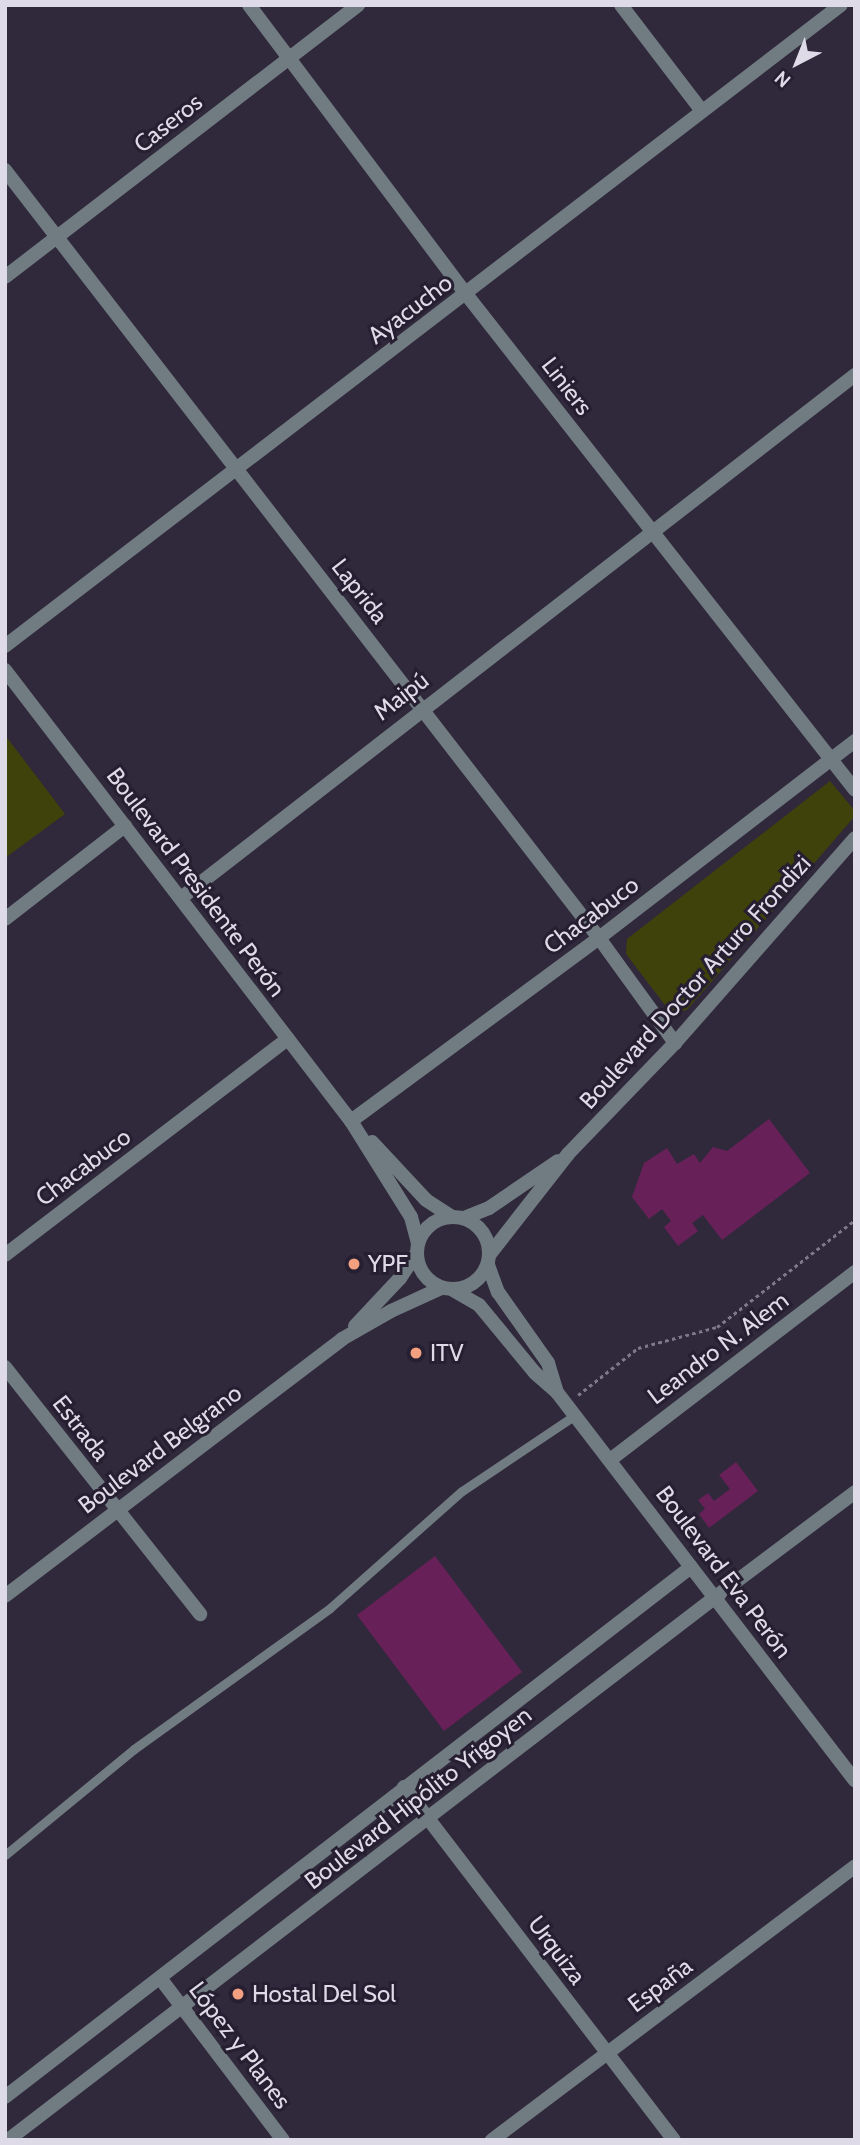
<!DOCTYPE html>
<meta charset="utf-8">
<style>
body{margin:0}
#map{position:relative;width:860px;height:2145px;overflow:hidden;background:#30283b;font-family:Cabin,sans-serif}
div>[style]{position:absolute}
.green>*{inset:0;background:#3f420a}
.building>*{inset:0;background:#672058}
.path>*{height:2.5px;margin-top:-1.25px;transform-origin:0;background:repeating-linear-gradient(90deg,#7f7888 0 3.5px,transparent 0 7px)}
.service>*{height:9px;margin:-4.5px;padding:0 4.5px;transform-origin:4.5px;border-radius:4.5px;background:#717c82}
.minor>*{height:14px;margin:-7px;padding:0 7px;transform-origin:7px;border-radius:7px;background:#717c82}
.tertiary>*{height:14px;margin:-7px;padding:0 7px;transform-origin:7px;border-radius:7px;background:#717c82}
.tertiary>.ring{margin:-7px;padding:0;box-sizing:content-box;background:none;border:14px solid #717c82;border-radius:50%}
.dots>*{width:19px;height:19px;translate:-50% -50%;box-sizing:border-box;border:4px solid #261e31;border-radius:50%}
span{translate:-50% -50%;white-space:nowrap;text-align:center;line-height:1.15;-webkit-text-stroke:6px #261e31;paint-order:stroke}
.street-label{font-size:24px;color:#dfdae7}
.poi-label{font-size:24px;color:#dfdae7}
.left{translate:0 -50%;text-align:left}
.frame{position:absolute;inset:0;border:7px solid #dfdae7;pointer-events:none}
.north{position:absolute;left:762px;top:28px;width:70px;height:70px;-webkit-text-stroke:5px #261e31;paint-order:stroke;rotate:222deg;font-size:19px;font-weight:700;line-height:28px;text-align:center;color:#dfdae7}
.north::after{content:'';display:block;margin:auto;width:24px;height:32px;background:#dfdae7;clip-path:polygon(50% 0,100% 100%,50% 72%,0 100%)}
</style>
<div id="map">
<div class="green">
<i style="clip-path:polygon(5px 735px,65px 814px,5px 858px)"></i>
<i style="clip-path:polygon(830px 781px,855px 811px,855px 816px,687px 1010px,671px 1013px,626px 954px,627px 939px)"></i>
</div>
<div class="building">
<i style="clip-path:polygon(769px 1119px,810px 1173px,722px 1240px,703px 1215px,692px 1223px,698px 1231px,678px 1246px,664px 1227px,671px 1221px,662px 1209px,649px 1219px,632px 1197px,644px 1163px,667px 1148px,677px 1164px,694px 1154px,700px 1163px,713px 1147px,727px 1151px)"></i>
<i style="clip-path:polygon(736px 1462px,758px 1491px,709px 1528px,699px 1514px,705px 1509px,698px 1500px,708px 1493px,714px 1501px,730px 1489px,719px 1475px)"></i>
<i style="clip-path:polygon(435px 1556px,522px 1672px,444px 1731px,357px 1615px)"></i>
</div>
<div class="path">
<i style="left:578px;top:1395px;width:76px;rotate:-38.1deg"></i>
<i style="left:638px;top:1348px;width:82px;rotate:-14.9deg"></i>
<i style="left:717px;top:1327px;width:175px;rotate:-37.8deg"></i>
</div>
<div class="service">
<i style="left:5px;top:1855px;width:167px;rotate:-39.4deg"></i>
<i style="left:134px;top:1749px;width:241px;rotate:-35.7deg"></i>
<i style="left:330px;top:1608px;width:176px;rotate:-41.6deg"></i>
<i style="left:462px;top:1491px;width:136px;rotate:-33.9deg"></i>
</div>
<div class="minor">
<i style="left:249px;top:5px;width:361px;rotate:53.1deg"></i>
<i style="left:466px;top:294px;width:630px;rotate:51.89deg"></i>
<i style="left:621px;top:5px;width:133px;rotate:52.6deg"></i>
<i style="left:5px;top:170px;width:971px;rotate:52.28deg"></i>
<i style="left:599px;top:938px;width:130px;rotate:54.1deg"></i>
<i style="left:5px;top:277px;width:446px;rotate:-37.6deg"></i>
<i style="left:5px;top:646px;width:1053px;rotate:-37.48deg"></i>
<i style="left:181px;top:898px;width:853px;rotate:-37.81deg"></i>
<i style="left:5px;top:919px;width:152px;rotate:-37.8deg"></i>
<i style="left:351px;top:1121px;width:308px;rotate:-36.4deg"></i>
<i style="left:599px;top:938px;width:323px;rotate:-37.6deg"></i>
<i style="left:5px;top:1255px;width:356px;rotate:-37.4deg"></i>
<i style="left:5px;top:1367px;width:315px;rotate:51.7deg"></i>
<i style="left:610px;top:1460px;width:309px;rotate:-37.5deg"></i>
<i style="left:714px;top:1598px;width:176px;rotate:-36.9deg"></i>
<i style="left:404px;top:1787px;width:444px;rotate:52.6deg"></i>
<i style="left:160px;top:1978px;width:203px;rotate:52.8deg"></i>
<i style="left:492px;top:2140px;width:455px;rotate:-37deg"></i>
</div>
<div class="tertiary">
<i style="left:5px;top:670px;width:568px;rotate:52.51deg"></i>
<i style="left:351px;top:1121px;width:113px;rotate:58deg"></i>
<i style="left:411px;top:1217px;width:27px;rotate:75deg"></i>
<i style="left:372px;top:1142px;width:79px;rotate:47deg"></i>
<i style="left:426px;top:1200px;width:30px;rotate:33deg"></i>
<i class="ring" style="left:417px;top:1217px;width:58px;height:58px"></i>
<i style="left:464px;top:1218px;width:27px;rotate:-22deg"></i>
<i style="left:489px;top:1208px;width:83px;rotate:-34.3deg"></i>
<i style="left:490px;top:1254px;width:127px;rotate:-52deg"></i>
<i style="left:568px;top:1154px;width:154px;rotate:-46.1deg"></i>
<i style="left:675px;top:1043px;width:273px;rotate:-48.7deg"></i>
<i style="left:488px;top:1265px;width:29px;rotate:70deg"></i>
<i style="left:498px;top:1292px;width:87px;rotate:54.8deg"></i>
<i style="left:548px;top:1363px;width:28px;rotate:73deg"></i>
<i style="left:453px;top:1290px;width:30px;rotate:30deg"></i>
<i style="left:479px;top:1305px;width:88px;rotate:50.5deg"></i>
<i style="left:535px;top:1373px;width:28px;rotate:41deg"></i>
<i style="left:556px;top:1391px;width:491px;rotate:52.5deg"></i>
<i style="left:355px;top:1326px;width:66px;rotate:-46.8deg"></i>
<i style="left:400px;top:1278px;width:29px;rotate:-56deg"></i>
<i style="left:5px;top:1596px;width:424px;rotate:-37.3deg"></i>
<i style="left:342px;top:1339px;width:56px;rotate:-29.7deg"></i>
<i style="left:391px;top:1311px;width:55px;rotate:-24.7deg"></i>
<i style="left:5px;top:2097px;width:867px;rotate:-37.69deg"></i>
<i style="left:8px;top:2140px;width:890px;rotate:-37.51deg"></i>
</div>
<div class="dots">
<i style="left:354px;top:1264px;background:#f2a080"></i>
<i style="left:416px;top:1353px;background:#f2a080"></i>
<i style="left:238px;top:1994px;background:#f2a080"></i>
</div>
<div class="street-label">
<span style="left:168px;top:123px;rotate:-38deg">Caseros</span>
<span style="left:410px;top:309px;rotate:-37deg">Ayacucho</span>
<span style="left:567px;top:386px;rotate:52deg">Liniers</span>
<span style="left:360px;top:591px;rotate:52deg">Laprida</span>
<span style="left:401px;top:696px;rotate:-38deg">Maipú</span>
<span style="left:196px;top:882px;rotate:53deg">Boulevard Presidente Perón</span>
<span style="left:591px;top:915px;rotate:-37deg">Chacabuco</span>
<span style="left:695px;top:982px;rotate:-48deg">Boulevard Doctor Arturo Frondizi</span>
<span style="left:83px;top:1167px;rotate:-37deg">Chacabuco</span>
<span style="left:718px;top:1348px;rotate:-37deg">Leandro N. Alem</span>
<span style="left:81px;top:1428px;rotate:52deg">Estrada</span>
<span style="left:160px;top:1449px;rotate:-37deg">Boulevard Belgrano</span>
<span style="left:724px;top:1572px;rotate:53deg">Boulevard Eva Perón</span>
<span style="left:418px;top:1798px;rotate:-38deg">Boulevard Hipólito Yrigoyen</span>
<span style="left:557px;top:1950px;rotate:53deg">Urquiza</span>
<span style="left:660px;top:1985px;rotate:-37deg">España</span>
<span style="left:240px;top:2045px;rotate:53deg">López y Planes</span>
</div>
<div class="poi-label">
<span class="left" style="left:368px;top:1264px">YPF</span>
<span class="left" style="left:430px;top:1353px">ITV</span>
<span class="left" style="left:252px;top:1994px">Hostal Del Sol</span>
</div>
<div class="frame"></div>
<div class="north">N</div>
</div>
